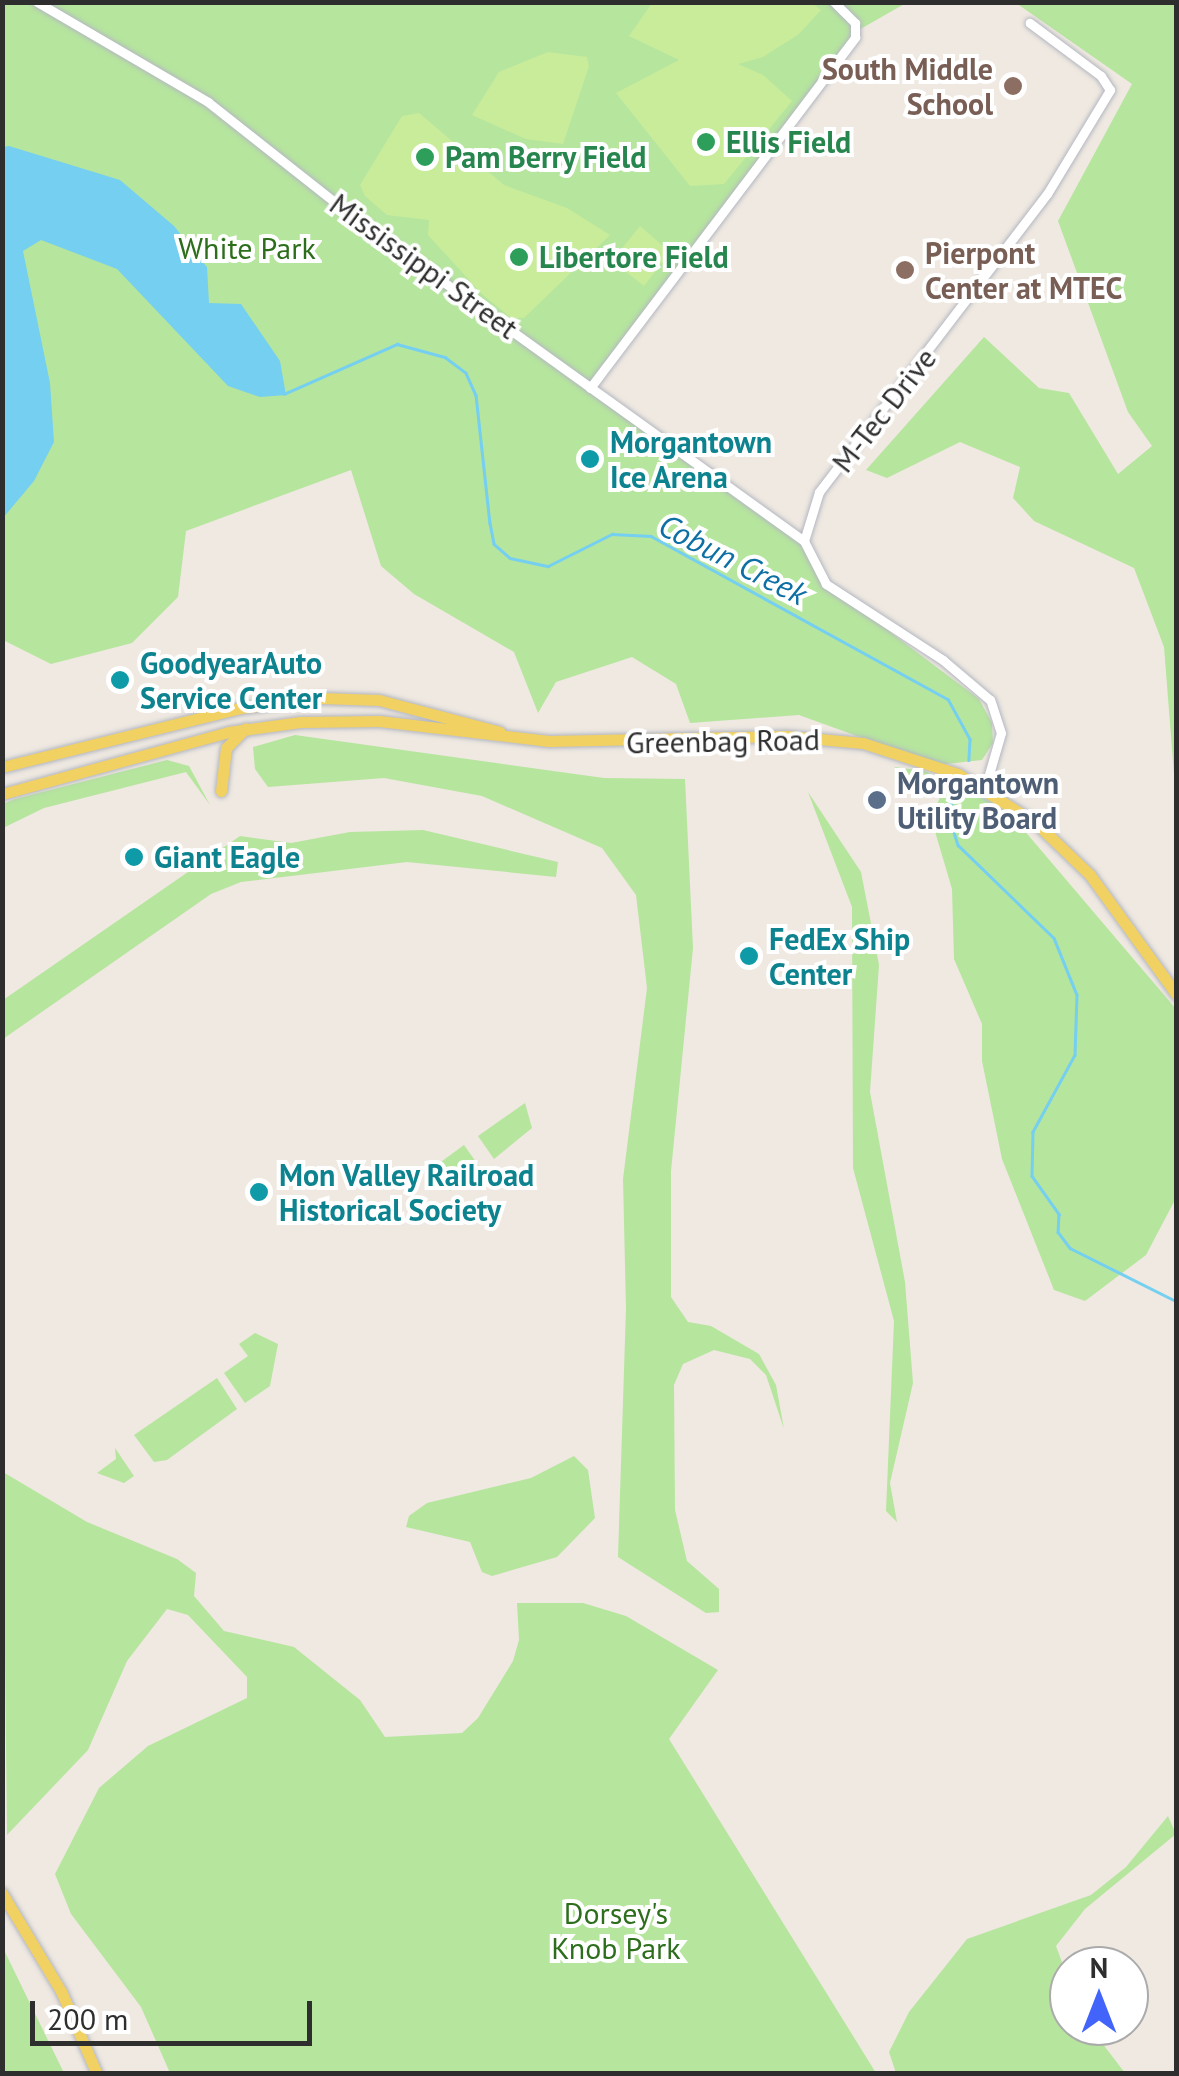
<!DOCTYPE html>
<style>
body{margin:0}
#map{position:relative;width:1179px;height:2076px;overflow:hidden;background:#efe9e1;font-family:"PT Sans",sans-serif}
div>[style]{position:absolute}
.green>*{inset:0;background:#b6e59e}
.pitch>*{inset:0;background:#c9ec9a}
.water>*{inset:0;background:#75cff0}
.stream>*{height:2.5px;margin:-1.25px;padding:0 1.25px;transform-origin:1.25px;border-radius:1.25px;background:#75cff0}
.roads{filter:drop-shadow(0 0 2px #b4b7c1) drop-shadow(0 0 2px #b4b7c1)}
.minor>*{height:9px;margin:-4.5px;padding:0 4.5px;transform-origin:4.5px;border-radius:4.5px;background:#fff}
.major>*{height:11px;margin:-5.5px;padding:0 5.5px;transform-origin:5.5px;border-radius:5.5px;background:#f2d163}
.dots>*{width:28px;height:28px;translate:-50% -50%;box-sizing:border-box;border:5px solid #fff;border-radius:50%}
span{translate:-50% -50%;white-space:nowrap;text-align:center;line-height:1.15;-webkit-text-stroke:8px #fff;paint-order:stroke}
.education-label{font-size:30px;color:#785e54;font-weight:700}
.right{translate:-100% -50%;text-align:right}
.left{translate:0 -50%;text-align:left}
.leisure-label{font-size:30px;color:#27864d;font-weight:700}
.park-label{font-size:30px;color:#2c6e1b}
.street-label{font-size:30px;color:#2e2e2e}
.culture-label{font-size:30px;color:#0d838f;font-weight:700}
.service-label{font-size:30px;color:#4e5e75;font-weight:700}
.water-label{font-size:32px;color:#0d6fa3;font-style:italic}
.frame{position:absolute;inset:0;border:5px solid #2e2e2e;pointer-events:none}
.north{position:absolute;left:1049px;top:1946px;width:100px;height:100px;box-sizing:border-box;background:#fff;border:2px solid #ababab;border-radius:50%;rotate:0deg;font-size:28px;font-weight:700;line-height:40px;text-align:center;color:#2e2e2e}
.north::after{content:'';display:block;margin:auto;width:35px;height:45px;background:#4264fb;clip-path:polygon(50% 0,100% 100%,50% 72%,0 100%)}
.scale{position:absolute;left:30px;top:2001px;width:282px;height:45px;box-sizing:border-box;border:5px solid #2e2e2e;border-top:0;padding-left:12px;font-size:30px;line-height:35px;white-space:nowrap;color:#2e2e2e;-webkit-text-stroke:8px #fff;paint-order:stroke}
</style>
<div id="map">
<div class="green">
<i style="clip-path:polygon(2px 3px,906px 3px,857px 31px,590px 387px,804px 541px,826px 584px,979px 699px,992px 723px,993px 743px,982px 760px,937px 765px,799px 715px,690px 723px,676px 684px,632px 657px,556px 682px,538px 713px,514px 652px,414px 594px,381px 566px,351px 470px,186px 531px,178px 597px,132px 643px,51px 664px,3px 640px)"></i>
<i style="clip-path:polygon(1016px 3px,1176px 3px,1176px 800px,1164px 647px,1134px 568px,1034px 521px,1013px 498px,1020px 467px,960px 442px,887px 478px,866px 470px,984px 337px,1039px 388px,1069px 393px,1118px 474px,1152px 446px,1128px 412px,1058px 221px,1132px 84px)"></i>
<i style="clip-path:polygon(295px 735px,604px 778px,685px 779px,693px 948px,671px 1171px,671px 1297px,688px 1322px,711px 1326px,759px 1354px,776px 1385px,784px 1429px,766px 1375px,750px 1359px,714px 1350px,683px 1364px,674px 1385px,675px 1510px,687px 1561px,719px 1589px,719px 1612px,706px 1613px,618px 1557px,626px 1308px,623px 1179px,647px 988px,636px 895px,602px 848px,482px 796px,384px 778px,268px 787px,255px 769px,253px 747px)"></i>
<i style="clip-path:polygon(167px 760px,189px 766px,210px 805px,186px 772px,44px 808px,3px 828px,3px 804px,15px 799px)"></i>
<i style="clip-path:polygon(894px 767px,925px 771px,1006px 809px,1176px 1009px,1176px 1198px,1146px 1255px,1085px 1301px,1054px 1290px,1002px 1159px,982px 1061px,982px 1024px,954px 959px,952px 889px,931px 818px,941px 795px)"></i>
<i style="clip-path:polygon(808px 792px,861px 872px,879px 965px,870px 1092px,905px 1282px,913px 1383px,890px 1483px,897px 1522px,886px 1511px,894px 1321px,853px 1168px,852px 907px)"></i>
<i style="clip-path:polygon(423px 830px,558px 862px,556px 877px,407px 862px,241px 882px,211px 894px,3px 1039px,3px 1000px,240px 836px,291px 843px,350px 832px)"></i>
<i style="clip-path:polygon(525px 1103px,532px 1128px,494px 1159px,478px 1136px)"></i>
<i style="clip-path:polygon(464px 1145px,481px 1169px,450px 1191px,434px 1167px)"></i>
<i style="clip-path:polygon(255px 1333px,278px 1344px,270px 1386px,245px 1403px,224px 1373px,248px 1356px,239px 1344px)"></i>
<i style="clip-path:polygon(217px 1378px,237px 1409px,167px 1460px,154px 1462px,134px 1435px)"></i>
<i style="clip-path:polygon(115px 1448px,134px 1476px,124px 1483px,97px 1473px,116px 1459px)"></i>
<i style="clip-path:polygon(574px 1456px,588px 1470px,595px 1518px,557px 1557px,492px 1576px,482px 1572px,470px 1542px,406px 1527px,409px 1516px,427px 1503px,531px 1478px)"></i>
<i style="clip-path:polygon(3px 1472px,87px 1522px,177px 1559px,196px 1573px,194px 1596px,224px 1631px,294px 1647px,360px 1700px,385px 1737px,462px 1733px,478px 1718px,513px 1661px,519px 1640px,517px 1603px,583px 1603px,626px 1616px,718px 1670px,669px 1739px,876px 2073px,170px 2073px,141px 2007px,71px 1914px,55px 1874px,99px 1788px,148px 1746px,247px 1698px,247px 1677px,188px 1615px,167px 1609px,127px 1661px,88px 1750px,7px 1835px)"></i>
<i style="clip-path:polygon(1168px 1816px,1176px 1834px,1085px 1909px,1056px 1946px,1069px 1981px,1069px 2026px,1089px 2026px,1125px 2073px,896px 2073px,889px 2052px,909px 2012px,967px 1939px,1091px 1895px,1126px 1867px)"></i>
<i style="clip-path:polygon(2px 1948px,3px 1948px,64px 2073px,3px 2073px)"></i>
</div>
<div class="pitch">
<i style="clip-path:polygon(812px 3px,821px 10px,799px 34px,763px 57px,738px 64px,763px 75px,792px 101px,724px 184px,690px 186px,616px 93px,679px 60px,629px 36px,652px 3px)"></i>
<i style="clip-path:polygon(548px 52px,587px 57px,589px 66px,563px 144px,526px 139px,472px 115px,499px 72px)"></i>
<i style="clip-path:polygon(419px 113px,504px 185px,567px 208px,610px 235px,524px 318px,511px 318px,482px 294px,428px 235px,429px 220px,387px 215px,365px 196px,360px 185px,402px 116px)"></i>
<i style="clip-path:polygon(640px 226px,670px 252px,644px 286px,612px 261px)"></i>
</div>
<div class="water">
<i style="clip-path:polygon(9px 146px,120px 180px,174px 226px,207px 267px,209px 303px,241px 304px,280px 361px,286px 395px,260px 397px,228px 386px,117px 269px,41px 240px,23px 251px,50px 383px,54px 442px,34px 481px,3px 518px,2px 147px)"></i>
</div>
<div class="stream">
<i style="left:284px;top:394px;width:124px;rotate:-23.9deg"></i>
<i style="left:397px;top:344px;width:50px;rotate:15.2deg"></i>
<i style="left:445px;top:357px;width:26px;rotate:37deg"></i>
<i style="left:466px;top:373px;width:24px;rotate:66deg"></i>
<i style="left:476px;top:395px;width:129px;rotate:83.8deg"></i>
<i style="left:490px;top:523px;width:21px;rotate:79deg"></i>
<i style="left:494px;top:544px;width:21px;rotate:41deg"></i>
<i style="left:510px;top:558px;width:39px;rotate:12deg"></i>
<i style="left:548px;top:566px;width:72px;rotate:-26.6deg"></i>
<i style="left:612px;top:534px;width:39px;rotate:3deg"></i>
<i style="left:651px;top:536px;width:339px;rotate:28.8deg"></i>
<i style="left:948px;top:699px;width:46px;rotate:61.2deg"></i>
<i style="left:970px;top:739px;width:21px;rotate:93deg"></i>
<i style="left:959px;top:783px;width:33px;rotate:110deg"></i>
<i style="left:948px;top:814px;width:33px;rotate:72deg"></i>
<i style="left:958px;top:845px;width:134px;rotate:44.1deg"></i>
<i style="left:1054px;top:938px;width:61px;rotate:68deg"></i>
<i style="left:1077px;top:995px;width:60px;rotate:91.9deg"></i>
<i style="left:1075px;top:1055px;width:88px;rotate:118.6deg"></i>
<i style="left:1033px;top:1132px;width:44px;rotate:91.3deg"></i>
<i style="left:1032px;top:1176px;width:47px;rotate:54.6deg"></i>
<i style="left:1059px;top:1214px;width:18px;rotate:93deg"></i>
<i style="left:1058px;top:1232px;width:20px;rotate:53deg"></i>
<i style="left:1070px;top:1248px;width:119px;rotate:26.6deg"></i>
</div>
<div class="roads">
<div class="minor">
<i style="left:37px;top:2px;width:198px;rotate:30.3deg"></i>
<i style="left:208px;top:102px;width:189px;rotate:38.3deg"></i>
<i style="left:356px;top:219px;width:552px;rotate:35.71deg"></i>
<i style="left:590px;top:388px;width:440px;rotate:-52.9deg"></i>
<i style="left:855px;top:37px;width:14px;rotate:-90deg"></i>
<i style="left:855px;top:23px;width:30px;rotate:-135deg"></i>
<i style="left:985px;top:788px;width:57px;rotate:-73.8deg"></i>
<i style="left:1001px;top:733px;width:35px;rotate:-108deg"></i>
<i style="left:990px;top:700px;width:62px;rotate:-139.6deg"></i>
<i style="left:943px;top:660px;width:140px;rotate:-147deg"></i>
<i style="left:826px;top:584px;width:48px;rotate:-117.1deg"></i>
<i style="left:804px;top:541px;width:51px;rotate:-73deg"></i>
<i style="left:819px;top:492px;width:375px;rotate:-52.6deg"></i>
<i style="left:1047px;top:194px;width:122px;rotate:-58.8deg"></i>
<i style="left:1110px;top:90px;width:17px;rotate:-123deg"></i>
<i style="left:1101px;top:76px;width:89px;rotate:-143.3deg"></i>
</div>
<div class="major">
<i style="left:2px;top:767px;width:245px;rotate:-13.9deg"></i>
<i style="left:240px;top:708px;width:82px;rotate:-7deg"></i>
<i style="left:321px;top:698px;width:58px;rotate:2deg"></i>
<i style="left:379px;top:700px;width:125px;rotate:14.8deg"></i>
<i style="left:221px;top:791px;width:43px;rotate:-83.4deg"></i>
<i style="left:226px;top:748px;width:28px;rotate:-45deg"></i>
<i style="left:2px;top:794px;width:234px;rotate:-15.3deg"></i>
<i style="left:228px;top:732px;width:73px;rotate:-7.9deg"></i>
<i style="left:300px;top:722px;width:79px;rotate:-0.7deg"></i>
<i style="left:379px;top:721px;width:171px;rotate:6.7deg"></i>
<i style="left:549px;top:741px;width:237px;rotate:-1.2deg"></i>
<i style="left:786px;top:736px;width:77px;rotate:5.2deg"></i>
<i style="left:863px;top:743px;width:100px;rotate:18.1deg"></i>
<i style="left:958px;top:774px;width:92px;rotate:32.1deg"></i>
<i style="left:1036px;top:823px;width:75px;rotate:43.9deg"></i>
<i style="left:1090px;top:875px;width:147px;rotate:54.1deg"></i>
<i style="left:2px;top:1893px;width:114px;rotate:59deg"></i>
<i style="left:61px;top:1991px;width:90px;rotate:66.6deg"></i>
</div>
</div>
<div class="dots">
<i style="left:1013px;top:86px;background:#8d6e63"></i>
<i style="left:706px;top:142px;background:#2e9e5b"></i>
<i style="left:425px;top:157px;background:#2e9e5b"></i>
<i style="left:519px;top:257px;background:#2e9e5b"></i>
<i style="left:905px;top:270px;background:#8d6e63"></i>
<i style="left:590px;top:459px;background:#0f9aa8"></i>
<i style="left:120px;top:680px;background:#0f9aa8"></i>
<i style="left:877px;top:800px;background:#5c6f8a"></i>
<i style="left:134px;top:857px;background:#0f9aa8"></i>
<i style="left:749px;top:956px;background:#0f9aa8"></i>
<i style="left:259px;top:1192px;background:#0f9aa8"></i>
</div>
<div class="education-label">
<span class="right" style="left:993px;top:86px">South Middle<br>School</span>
<span class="left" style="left:925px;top:270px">Pierpont<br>Center at MTEC</span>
</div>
<div class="leisure-label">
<span class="left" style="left:726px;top:142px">Ellis Field</span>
<span class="left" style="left:445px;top:157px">Pam Berry Field</span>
<span class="left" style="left:539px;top:257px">Libertore Field</span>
</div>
<div class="park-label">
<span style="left:247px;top:248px">White Park</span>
<span style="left:616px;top:1930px">Dorsey's<br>Knob Park</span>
</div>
<div class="street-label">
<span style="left:424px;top:266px;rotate:36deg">Mississippi Street</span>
<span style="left:884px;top:410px;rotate:-52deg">M-Tec Drive</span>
<span style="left:723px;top:741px;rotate:-1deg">Greenbag Road</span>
</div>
<div class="culture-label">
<span class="left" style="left:610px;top:459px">Morgantown<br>Ice Arena</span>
<span class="left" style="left:140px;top:680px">GoodyearAuto<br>Service Center</span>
<span class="left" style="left:154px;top:857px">Giant Eagle</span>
<span class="left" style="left:769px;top:956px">FedEx Ship<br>Center</span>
<span class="left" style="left:279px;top:1192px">Mon Valley Railroad<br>Historical Society</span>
</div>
<div class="service-label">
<span class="left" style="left:897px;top:800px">Morgantown<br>Utility Board</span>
</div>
<div class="water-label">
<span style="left:733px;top:559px;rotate:27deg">Cobun Creek</span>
</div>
<div class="frame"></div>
<div class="north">N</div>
<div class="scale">200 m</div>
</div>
